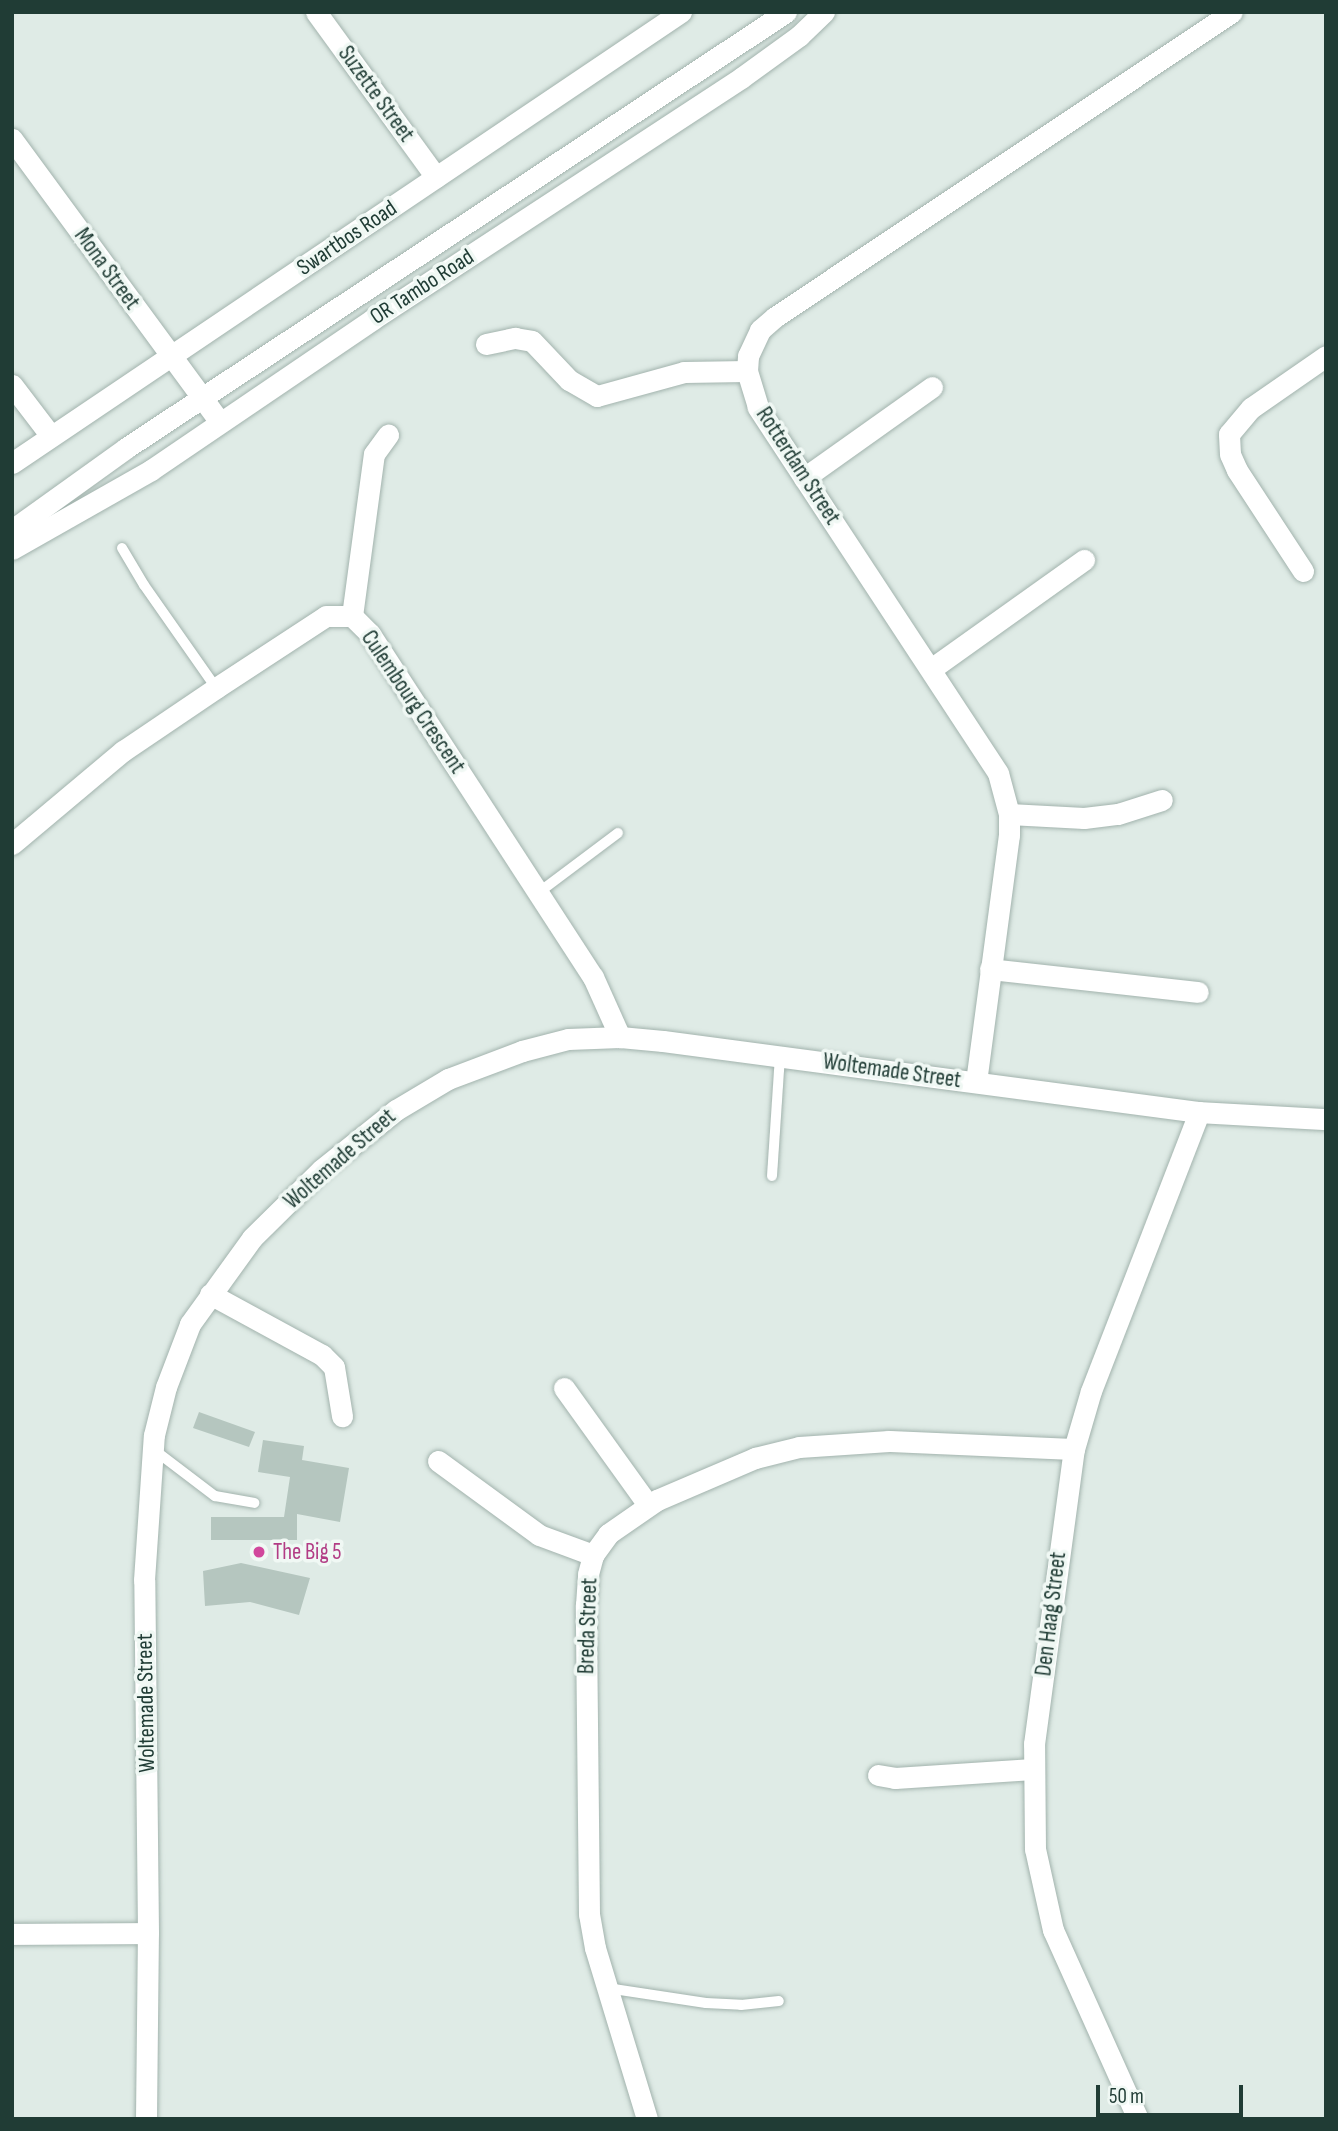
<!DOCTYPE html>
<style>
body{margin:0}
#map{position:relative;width:1338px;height:2131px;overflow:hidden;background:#dfebe6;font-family:"Sofia Sans Condensed",sans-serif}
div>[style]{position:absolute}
.building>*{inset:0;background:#b5c6bf}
.roads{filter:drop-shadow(0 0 2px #a2b3ad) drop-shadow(0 0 2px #a2b3ad)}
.service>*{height:10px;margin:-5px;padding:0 5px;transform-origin:5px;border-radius:5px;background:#fff}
.minor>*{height:21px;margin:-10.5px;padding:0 10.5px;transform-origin:10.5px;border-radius:10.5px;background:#fff}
.secondary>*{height:21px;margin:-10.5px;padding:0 10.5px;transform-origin:10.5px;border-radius:10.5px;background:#fff}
.dots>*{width:19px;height:19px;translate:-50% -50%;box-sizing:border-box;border:4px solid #f0f8f4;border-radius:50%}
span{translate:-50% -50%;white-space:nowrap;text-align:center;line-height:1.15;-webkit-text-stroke:7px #f0f8f4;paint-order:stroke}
.street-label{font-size:23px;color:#203c35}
.hotel-label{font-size:23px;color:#b23c85}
.left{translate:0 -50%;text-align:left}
.frame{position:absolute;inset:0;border:14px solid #203c35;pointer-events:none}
.scale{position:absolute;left:1096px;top:2085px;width:147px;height:32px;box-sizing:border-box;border:4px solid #203c35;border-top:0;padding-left:9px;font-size:21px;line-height:24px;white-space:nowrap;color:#203c35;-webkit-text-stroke:5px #f0f8f4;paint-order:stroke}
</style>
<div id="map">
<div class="building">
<i style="clip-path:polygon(199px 1412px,255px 1432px,249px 1447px,193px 1428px)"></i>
<i style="clip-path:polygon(263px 1440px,304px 1446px,302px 1460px,349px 1468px,340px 1522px,297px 1514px,297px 1540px,211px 1540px,211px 1517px,284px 1517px,290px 1477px,258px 1472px)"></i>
<i style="clip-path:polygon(241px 1563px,310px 1578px,299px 1615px,250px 1602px,205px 1606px,203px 1571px)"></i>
</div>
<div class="roads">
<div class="service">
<i style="left:122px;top:548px;width:43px;rotate:59.3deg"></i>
<i style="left:144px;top:585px;width:126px;rotate:55deg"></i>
<i style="left:538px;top:893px;width:100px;rotate:-36.9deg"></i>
<i style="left:772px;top:1176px;width:121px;rotate:-86.2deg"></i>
<i style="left:153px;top:1449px;width:78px;rotate:37.2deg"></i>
<i style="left:215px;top:1496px;width:40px;rotate:10deg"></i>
<i style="left:607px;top:1988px;width:100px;rotate:8.6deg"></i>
<i style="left:706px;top:2003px;width:35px;rotate:3deg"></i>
<i style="left:741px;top:2005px;width:38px;rotate:-6deg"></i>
</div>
<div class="minor">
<i style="left:316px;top:12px;width:204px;rotate:54deg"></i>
<i style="left:12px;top:139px;width:351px;rotate:53.7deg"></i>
<i style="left:486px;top:344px;width:30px;rotate:-12deg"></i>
<i style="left:515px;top:338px;width:17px;rotate:10deg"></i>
<i style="left:532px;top:341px;width:54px;rotate:46.5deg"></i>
<i style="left:569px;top:380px;width:32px;rotate:30deg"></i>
<i style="left:597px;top:396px;width:90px;rotate:-15.4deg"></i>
<i style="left:684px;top:372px;width:63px;rotate:-0.9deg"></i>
<i style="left:12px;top:385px;width:64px;rotate:52.6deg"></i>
<i style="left:12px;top:463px;width:807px;rotate:-33.99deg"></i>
<i style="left:804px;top:478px;width:157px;rotate:-35.4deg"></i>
<i style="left:1303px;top:571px;width:121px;rotate:-123.2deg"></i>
<i style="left:1237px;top:470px;width:17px;rotate:-114deg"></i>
<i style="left:1230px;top:454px;width:20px;rotate:-93deg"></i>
<i style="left:1229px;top:434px;width:34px;rotate:-50deg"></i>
<i style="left:1251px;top:408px;width:91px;rotate:-34.7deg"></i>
<i style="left:352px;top:616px;width:163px;rotate:-82.3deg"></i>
<i style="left:374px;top:454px;width:24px;rotate:-54deg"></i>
<i style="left:931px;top:669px;width:188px;rotate:-35.5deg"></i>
<i style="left:1009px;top:814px;width:75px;rotate:3.1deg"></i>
<i style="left:1084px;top:818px;width:34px;rotate:-7deg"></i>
<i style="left:1118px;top:814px;width:46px;rotate:-17.7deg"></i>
<i style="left:12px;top:844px;width:145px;rotate:-40deg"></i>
<i style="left:123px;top:751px;width:112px;rotate:-34.1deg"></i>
<i style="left:216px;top:688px;width:131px;rotate:-33.2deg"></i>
<i style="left:326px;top:616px;width:26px"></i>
<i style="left:352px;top:616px;width:25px;rotate:45deg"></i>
<i style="left:370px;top:634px;width:409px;rotate:57deg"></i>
<i style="left:593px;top:977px;width:66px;rotate:65.8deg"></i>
<i style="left:990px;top:969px;width:209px;rotate:6.3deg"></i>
<i style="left:976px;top:1082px;width:249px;rotate:-82.4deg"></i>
<i style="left:1009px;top:835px;width:21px;rotate:-90deg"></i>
<i style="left:1009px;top:814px;width:42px;rotate:-105deg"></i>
<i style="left:998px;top:773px;width:438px;rotate:-123.3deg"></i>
<i style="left:758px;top:407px;width:38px;rotate:-107deg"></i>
<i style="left:747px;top:371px;width:15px;rotate:-86deg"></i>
<i style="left:748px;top:356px;width:29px;rotate:-65deg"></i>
<i style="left:760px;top:330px;width:20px;rotate:-41deg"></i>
<i style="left:775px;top:317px;width:549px;rotate:-33.72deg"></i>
<i style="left:210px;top:1294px;width:128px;rotate:28.6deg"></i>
<i style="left:322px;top:1355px;width:17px;rotate:45deg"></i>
<i style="left:334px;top:1367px;width:50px;rotate:80.7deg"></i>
<i style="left:564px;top:1388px;width:144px;rotate:54.3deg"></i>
<i style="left:438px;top:1461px;width:125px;rotate:36.2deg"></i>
<i style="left:539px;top:1535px;width:58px;rotate:20.3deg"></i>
<i style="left:878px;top:1775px;width:17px;rotate:10deg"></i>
<i style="left:895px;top:1778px;width:138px;rotate:-3.7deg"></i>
<i style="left:12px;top:1934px;width:136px;rotate:-0.4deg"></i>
<i style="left:146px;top:2119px;width:186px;rotate:-89.4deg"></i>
<i style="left:148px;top:1933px;width:353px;rotate:-90.6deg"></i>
<i style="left:144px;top:1580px;width:145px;rotate:-86.1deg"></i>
<i style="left:154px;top:1435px;width:49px;rotate:-76deg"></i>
<i style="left:166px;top:1387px;width:67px;rotate:-69.1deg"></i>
<i style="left:190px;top:1324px;width:106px;rotate:-54.2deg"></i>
<i style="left:252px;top:1238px;width:97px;rotate:-44.6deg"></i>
<i style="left:321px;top:1170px;width:96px;rotate:-38.7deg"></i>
<i style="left:396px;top:1110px;width:61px;rotate:-30.8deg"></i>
<i style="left:448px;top:1079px;width:79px;rotate:-20.7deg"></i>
<i style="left:522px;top:1051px;width:48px;rotate:-14.6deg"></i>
<i style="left:568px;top:1039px;width:52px;rotate:-2.2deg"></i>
<i style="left:620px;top:1037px;width:43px;rotate:5.3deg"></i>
<i style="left:663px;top:1041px;width:541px;rotate:7.55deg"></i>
<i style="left:1199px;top:1112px;width:127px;rotate:3.2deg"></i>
<i style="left:647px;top:2119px;width:179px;rotate:-106.9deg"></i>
<i style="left:595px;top:1948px;width:35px;rotate:-100deg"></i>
<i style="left:589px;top:1914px;width:309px;rotate:-90.6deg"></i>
<i style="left:586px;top:1605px;width:31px;rotate:-86deg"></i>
<i style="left:588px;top:1574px;width:20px;rotate:-75deg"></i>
<i style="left:593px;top:1555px;width:26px;rotate:-54deg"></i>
<i style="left:608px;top:1534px;width:60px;rotate:-34.8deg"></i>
<i style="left:657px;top:1500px;width:107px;rotate:-23.2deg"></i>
<i style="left:755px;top:1458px;width:45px;rotate:-14deg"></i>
<i style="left:799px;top:1447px;width:90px;rotate:-3.8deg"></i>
<i style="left:889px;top:1441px;width:185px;rotate:2.5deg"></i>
<i style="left:1138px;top:2119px;width:207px;rotate:-114.2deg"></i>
<i style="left:1053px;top:1930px;width:83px;rotate:-102.5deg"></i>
<i style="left:1035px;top:1849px;width:105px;rotate:-90.5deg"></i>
<i style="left:1034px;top:1744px;width:298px;rotate:-82.3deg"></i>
<i style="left:1074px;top:1449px;width:60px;rotate:-73.7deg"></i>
<i style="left:1091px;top:1391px;width:299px;rotate:-68.8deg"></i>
</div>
<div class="secondary">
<i style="left:12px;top:530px;width:140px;rotate:-35.7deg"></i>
<i style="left:126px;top:448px;width:791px;rotate:-33.45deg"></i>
<i style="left:12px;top:549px;width:160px;rotate:-29.6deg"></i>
<i style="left:151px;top:470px;width:268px;rotate:-34.2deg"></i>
<i style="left:373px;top:319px;width:440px;rotate:-33.2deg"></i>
<i style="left:741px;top:78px;width:72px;rotate:-35.9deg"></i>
<i style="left:799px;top:36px;width:35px;rotate:-44deg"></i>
</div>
</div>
<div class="dots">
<i style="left:259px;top:1552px;background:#d1479c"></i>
</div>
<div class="street-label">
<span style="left:376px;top:94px;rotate:54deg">Suzette Street</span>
<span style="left:347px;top:238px;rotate:-34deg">Swartbos Road</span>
<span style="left:107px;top:269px;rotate:54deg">Mona Street</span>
<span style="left:422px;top:287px;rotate:-33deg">OR Tambo Road</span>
<span style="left:798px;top:466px;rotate:57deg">Rotterdam Street</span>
<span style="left:413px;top:702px;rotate:56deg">Culembourg Crescent</span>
<span style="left:892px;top:1071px;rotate:8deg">Woltemade Street</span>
<span style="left:340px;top:1159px;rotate:-41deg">Woltemade Street</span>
<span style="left:1051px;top:1614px;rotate:-83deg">Den Haag Street</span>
<span style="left:588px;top:1626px;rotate:-88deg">Breda Street</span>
<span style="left:146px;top:1703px;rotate:-91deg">Woltemade Street</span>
</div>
<div class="hotel-label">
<span class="left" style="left:273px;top:1552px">The Big 5</span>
</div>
<div class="frame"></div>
<div class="scale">50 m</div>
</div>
